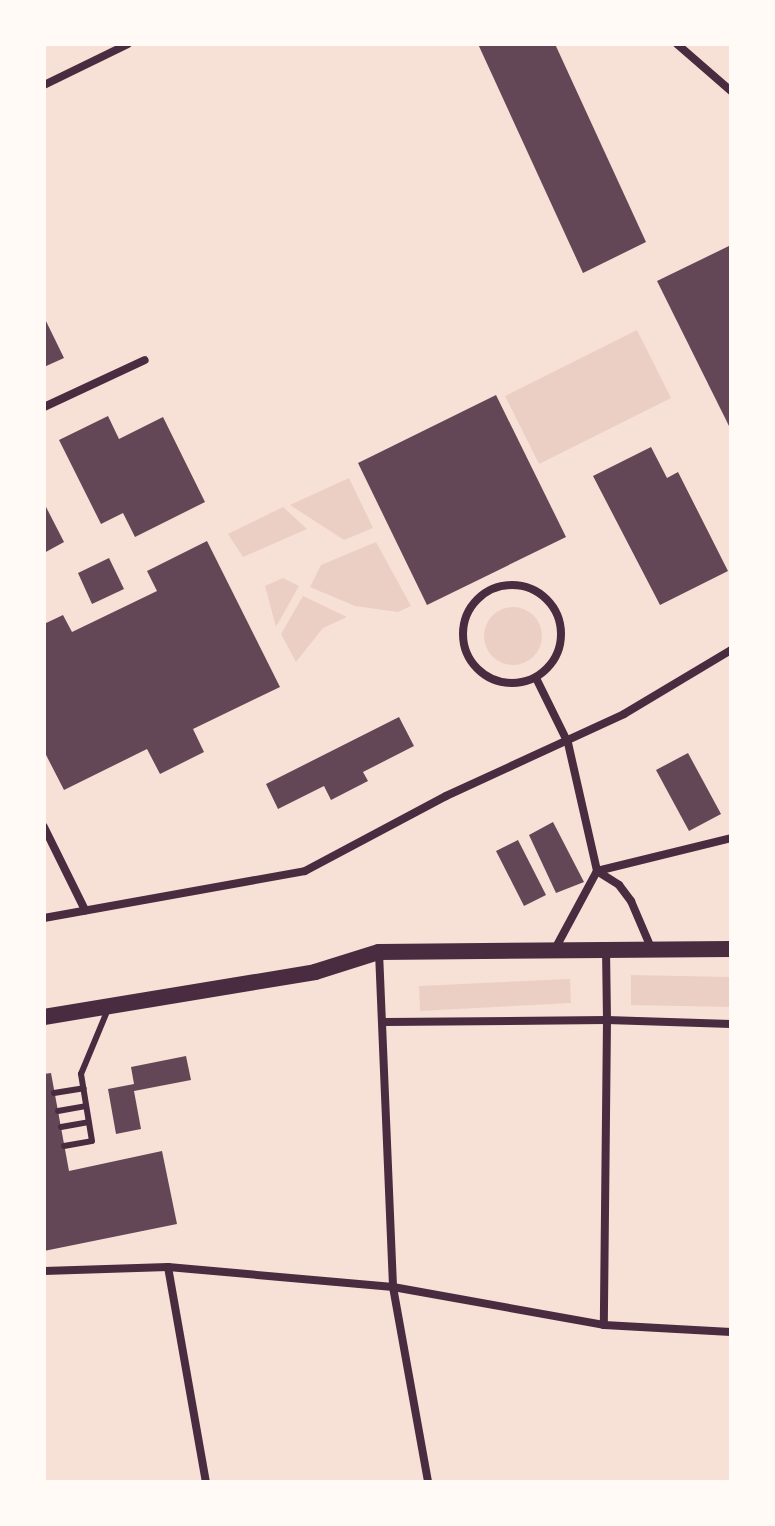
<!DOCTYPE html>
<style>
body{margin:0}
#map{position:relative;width:775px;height:1526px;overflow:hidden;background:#f7e1d7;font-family:"Nunito Sans",sans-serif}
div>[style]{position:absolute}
.green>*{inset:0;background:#ebcfc5}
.round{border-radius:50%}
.building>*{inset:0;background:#644757}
.service>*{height:6px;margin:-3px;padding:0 3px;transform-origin:3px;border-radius:3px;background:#4a2c40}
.minor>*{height:8px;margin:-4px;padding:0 4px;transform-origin:4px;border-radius:4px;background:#4a2c40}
.minor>.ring{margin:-4px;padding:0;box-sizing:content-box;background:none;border:8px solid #4a2c40;border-radius:50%}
.secondary>*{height:16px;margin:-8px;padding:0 8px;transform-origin:8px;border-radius:8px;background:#4a2c40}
span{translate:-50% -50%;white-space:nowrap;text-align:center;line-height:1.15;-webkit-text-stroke:8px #fffaf5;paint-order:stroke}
.frame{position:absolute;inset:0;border:46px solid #fffaf5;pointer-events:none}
</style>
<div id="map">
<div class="green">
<i style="clip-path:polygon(637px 330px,671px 398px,539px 464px,505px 396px)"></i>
<i style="clip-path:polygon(349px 478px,373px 528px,344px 540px,290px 505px)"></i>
<i style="clip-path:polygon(283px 507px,307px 529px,243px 557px,228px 534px)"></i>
<i style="clip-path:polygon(376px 542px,411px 606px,398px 612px,355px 606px,310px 587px,321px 565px)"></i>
<i style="clip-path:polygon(283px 578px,299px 586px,276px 627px,265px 586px)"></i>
<i style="clip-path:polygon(303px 596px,347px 617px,323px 628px,296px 662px,281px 634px)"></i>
<i class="round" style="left:484px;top:607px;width:58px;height:58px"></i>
<i style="clip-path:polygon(631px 975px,731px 977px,731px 1007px,631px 1005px)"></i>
<i style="clip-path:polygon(570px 979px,571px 1003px,420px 1011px,419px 986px)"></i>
</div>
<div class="building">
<i style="clip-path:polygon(478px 44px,555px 44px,646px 242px,583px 273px)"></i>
<i style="clip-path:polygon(731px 245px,731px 430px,657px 281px)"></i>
<i style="clip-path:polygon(44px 317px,64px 358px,44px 367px)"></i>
<i style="clip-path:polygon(496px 395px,566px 537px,427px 605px,358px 463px)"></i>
<i style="clip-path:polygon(108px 416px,119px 439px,163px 417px,205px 502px,135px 537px,123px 513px,101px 524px,59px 440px)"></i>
<i style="clip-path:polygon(651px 447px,667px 478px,678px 472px,728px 571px,660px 605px,593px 476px)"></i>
<i style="clip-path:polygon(44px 503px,64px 542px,44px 553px)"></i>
<i style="clip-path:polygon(207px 541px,280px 687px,193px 729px,204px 752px,160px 774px,147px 749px,64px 790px,44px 751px,44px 624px,63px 615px,72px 632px,157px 591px,147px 571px)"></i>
<i style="clip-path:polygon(109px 558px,124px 589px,92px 604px,78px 573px)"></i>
<i style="clip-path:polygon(399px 717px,414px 746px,363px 772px,368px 781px,331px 800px,324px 786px,278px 809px,266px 784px)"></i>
<i style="clip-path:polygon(688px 753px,721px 814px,689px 831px,656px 770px)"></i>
<i style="clip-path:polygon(553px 822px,584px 882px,556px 893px,529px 835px)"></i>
<i style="clip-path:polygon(518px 840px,546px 895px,524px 906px,496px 851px)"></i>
<i style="clip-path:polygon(186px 1056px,191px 1080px,134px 1091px,141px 1129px,116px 1134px,108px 1089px,134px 1084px,131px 1067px)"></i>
<i style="clip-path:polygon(51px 1073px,69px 1171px,162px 1151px,177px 1224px,44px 1251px,44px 1074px)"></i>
</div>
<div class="service">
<i style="left:54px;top:1093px;width:30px;rotate:-9deg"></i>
<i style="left:58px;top:1111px;width:28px;rotate:-10deg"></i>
<i style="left:61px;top:1127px;width:28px;rotate:-10deg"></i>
<i style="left:64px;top:1146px;width:28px;rotate:-10deg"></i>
<i style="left:92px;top:1141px;width:68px;rotate:-99.3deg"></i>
<i style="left:81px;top:1074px;width:70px;rotate:-67.4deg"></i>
</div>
<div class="minor">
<i style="left:677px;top:44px;width:72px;rotate:41deg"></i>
<i style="left:44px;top:85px;width:93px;rotate:-26deg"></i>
<i style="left:44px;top:407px;width:111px;rotate:-25deg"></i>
<i class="ring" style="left:463px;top:585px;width:90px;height:90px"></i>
<i style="left:536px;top:678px;width:72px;rotate:63.8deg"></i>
<i style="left:568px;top:743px;width:131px;rotate:77.2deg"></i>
<i style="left:597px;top:871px;width:26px;rotate:32deg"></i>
<i style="left:619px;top:885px;width:20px;rotate:53deg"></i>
<i style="left:631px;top:901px;width:53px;rotate:66.8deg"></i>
<i style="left:44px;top:827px;width:93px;rotate:63.7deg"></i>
<i style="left:44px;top:918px;width:265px;rotate:-10.2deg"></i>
<i style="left:305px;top:871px;width:160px;rotate:-28deg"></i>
<i style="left:446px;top:796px;width:196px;rotate:-24.7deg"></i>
<i style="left:624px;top:714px;width:125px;rotate:-30.9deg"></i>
<i style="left:555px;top:949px;width:89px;rotate:-61.7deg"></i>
<i style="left:597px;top:871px;width:138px;rotate:-13.8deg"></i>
<i style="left:379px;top:952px;width:335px;rotate:87.6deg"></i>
<i style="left:393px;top:1287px;width:198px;rotate:79.8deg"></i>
<i style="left:385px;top:1022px;width:222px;rotate:-0.5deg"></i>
<i style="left:607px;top:1020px;width:71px;rotate:-90.8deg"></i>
<i style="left:731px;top:1024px;width:124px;rotate:-178.2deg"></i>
<i style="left:607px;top:1020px;width:305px;rotate:90.6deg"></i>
<i style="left:604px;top:1325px;width:127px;rotate:3.2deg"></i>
<i style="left:168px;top:1267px;width:218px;rotate:80deg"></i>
<i style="left:44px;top:1271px;width:124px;rotate:-1.8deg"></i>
<i style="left:168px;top:1267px;width:226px;rotate:5.1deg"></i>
<i style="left:393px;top:1287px;width:214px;rotate:10.2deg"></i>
</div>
<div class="secondary">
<i style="left:44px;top:1017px;width:275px;rotate:-9.4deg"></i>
<i style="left:315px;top:972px;width:67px;rotate:-17.4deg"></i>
<i style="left:379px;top:952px;width:352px;rotate:-0.5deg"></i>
</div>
<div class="frame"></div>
</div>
